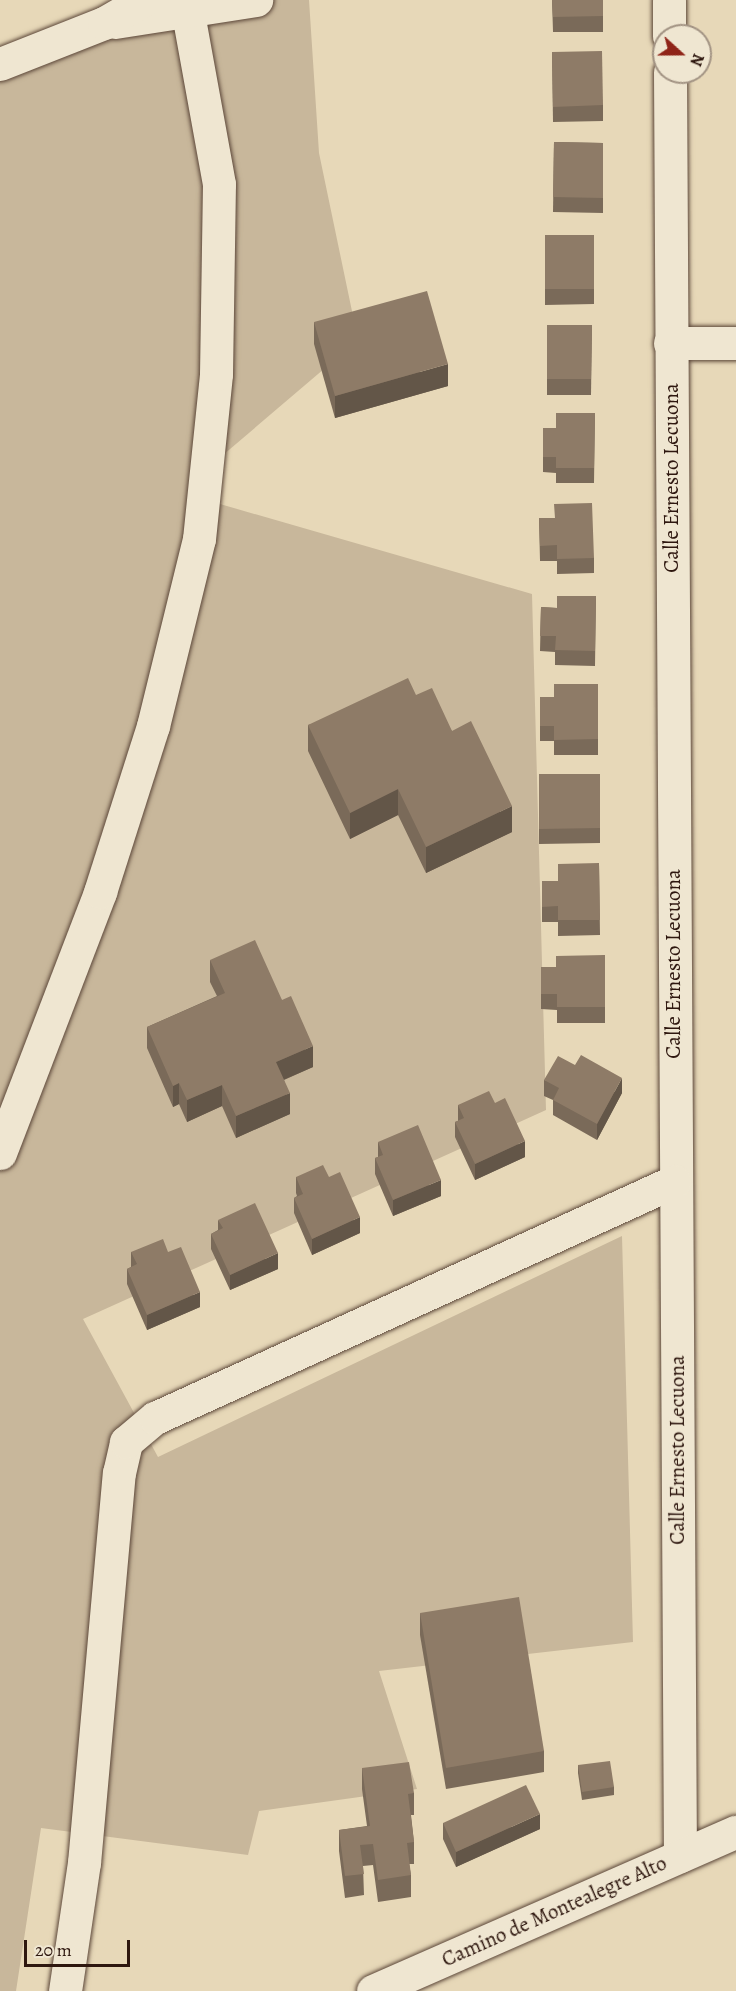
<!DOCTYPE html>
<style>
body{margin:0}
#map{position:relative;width:736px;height:1991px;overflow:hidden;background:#e7d8b8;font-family:Alegreya,serif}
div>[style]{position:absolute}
.green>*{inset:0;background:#c8b79b}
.roads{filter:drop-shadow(0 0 2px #5c4739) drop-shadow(0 0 2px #5c4739)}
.street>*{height:33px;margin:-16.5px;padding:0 16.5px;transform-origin:16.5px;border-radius:16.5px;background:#efe6d1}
.secondary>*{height:33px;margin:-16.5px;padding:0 16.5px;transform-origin:16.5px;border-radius:16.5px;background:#efe6d1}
.wall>*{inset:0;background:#7a6a59}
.shaded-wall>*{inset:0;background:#635648}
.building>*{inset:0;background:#8e7b67}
span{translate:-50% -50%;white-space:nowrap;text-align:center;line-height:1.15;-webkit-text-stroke:4.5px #efe6d1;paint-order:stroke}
.street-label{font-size:21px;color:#2e170f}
.north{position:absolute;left:652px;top:24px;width:60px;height:60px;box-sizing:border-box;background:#efe6d1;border:2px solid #a29383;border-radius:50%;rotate:111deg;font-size:16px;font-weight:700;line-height:24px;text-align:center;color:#2e170f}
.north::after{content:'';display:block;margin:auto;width:21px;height:27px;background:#8f2418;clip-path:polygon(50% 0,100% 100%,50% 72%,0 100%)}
.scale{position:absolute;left:24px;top:1940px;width:106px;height:27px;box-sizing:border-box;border:3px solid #2e170f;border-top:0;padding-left:8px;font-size:18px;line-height:21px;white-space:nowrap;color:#2e170f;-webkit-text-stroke:4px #efe6d1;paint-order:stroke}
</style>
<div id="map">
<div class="green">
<i style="clip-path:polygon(167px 0,309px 0,319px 153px,358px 340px,223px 455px,213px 502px,532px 594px,546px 1110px,83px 1319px,158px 1457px,622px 1236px,633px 1642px,379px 1671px,417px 1789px,259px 1811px,248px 1855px,41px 1828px,16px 1991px,0 1991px,0 59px)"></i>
</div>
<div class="roads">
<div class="street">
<i style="left:669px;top:0;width:36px;rotate:90deg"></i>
<i style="left:670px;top:72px;width:1784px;rotate:89.68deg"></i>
<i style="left:670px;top:343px;width:66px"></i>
<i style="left:0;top:1153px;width:280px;rotate:-69deg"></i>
<i style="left:100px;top:892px;width:174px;rotate:-72.3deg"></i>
<i style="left:153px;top:726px;width:193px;rotate:-76.2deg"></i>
<i style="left:199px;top:539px;width:166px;rotate:-84.1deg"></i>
<i style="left:216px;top:374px;width:190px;rotate:-89.1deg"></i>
<i style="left:219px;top:184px;width:173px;rotate:-100.3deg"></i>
<i style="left:65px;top:1991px;width:129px;rotate:-81.6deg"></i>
<i style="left:84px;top:1863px;width:392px;rotate:-84.9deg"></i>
<i style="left:119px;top:1473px;width:32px;rotate:-77deg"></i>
<i style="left:126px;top:1442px;width:38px;rotate:-40deg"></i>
<i style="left:155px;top:1418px;width:571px;rotate:-24.5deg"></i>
<i style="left:373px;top:1991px;width:396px;rotate:-23.7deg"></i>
</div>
<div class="secondary">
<i style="left:115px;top:22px;width:143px;rotate:-8.9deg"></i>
<i style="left:0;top:64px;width:112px;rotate:-21.5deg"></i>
<i style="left:104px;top:23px;width:46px;rotate:-29.9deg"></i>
</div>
</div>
<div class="wall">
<i style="clip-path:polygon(552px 0,603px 0,603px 32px,553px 32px)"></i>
<i style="clip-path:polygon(552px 52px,603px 105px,603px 121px,553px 122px)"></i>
<i style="clip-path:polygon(554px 142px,603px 143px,603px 213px,553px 212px)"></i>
<i style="clip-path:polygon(545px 235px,594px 235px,594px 304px,545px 305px)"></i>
<i style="clip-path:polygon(314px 322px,448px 386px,335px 418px,314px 344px)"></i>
<i style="clip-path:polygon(547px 325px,592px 325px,591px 395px,547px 395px)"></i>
<i style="clip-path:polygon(595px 413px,594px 483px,556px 483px,556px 473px,543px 472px,543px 428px,556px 428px)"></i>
<i style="clip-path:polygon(539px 518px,554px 518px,594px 558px,594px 573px,557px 574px,557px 561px,540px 561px)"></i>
<i style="clip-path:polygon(596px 596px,595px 666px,555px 665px,555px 652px,540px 651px,541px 607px,557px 608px)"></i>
<i style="clip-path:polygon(598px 684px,598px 755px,554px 755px,554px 741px,540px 741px,540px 697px,554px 697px)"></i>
<i style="clip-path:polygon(416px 695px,452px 731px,512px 832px,426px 873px,398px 815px,350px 839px,308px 751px,308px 725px)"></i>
<i style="clip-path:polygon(539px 774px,600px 828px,600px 843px,539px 844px)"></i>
<i style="clip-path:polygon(599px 863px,600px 935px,558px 936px,558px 922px,542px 922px,542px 881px,558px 881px)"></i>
<i style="clip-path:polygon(605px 955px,605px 1023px,557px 1023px,557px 1010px,541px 1009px,541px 967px,556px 967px)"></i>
<i style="clip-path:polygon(210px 960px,282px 1000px,313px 1067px,284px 1080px,290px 1114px,236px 1138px,222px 1106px,187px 1122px,179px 1104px,173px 1107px,147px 1048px,147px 1027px,217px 996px,210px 982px)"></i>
<i style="clip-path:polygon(544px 1080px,622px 1093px,597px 1140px,553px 1115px,553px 1100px,544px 1096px)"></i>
<i style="clip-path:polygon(495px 1103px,525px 1157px,475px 1180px,455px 1137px,455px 1122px,458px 1121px,458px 1105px)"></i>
<i style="clip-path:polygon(378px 1142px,441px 1196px,393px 1216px,375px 1174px,375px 1158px,378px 1157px)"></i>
<i style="clip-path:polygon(296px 1177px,329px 1177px,360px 1233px,312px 1255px,294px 1213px,294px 1198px,297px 1196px,296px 1193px)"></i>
<i style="clip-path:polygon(218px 1220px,278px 1269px,230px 1290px,211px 1249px,211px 1234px,218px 1230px)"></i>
<i style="clip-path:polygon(131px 1252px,168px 1252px,200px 1307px,147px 1330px,127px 1284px,127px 1269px,131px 1267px)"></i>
<i style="clip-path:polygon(420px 1613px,544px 1751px,544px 1772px,446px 1789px,420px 1635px)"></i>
<i style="clip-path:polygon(578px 1765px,614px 1787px,614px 1795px,582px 1800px,578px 1773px)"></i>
<i style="clip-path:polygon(362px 1768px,414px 1793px,414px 1815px,411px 1815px,414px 1842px,414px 1864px,409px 1864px,411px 1875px,411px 1897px,378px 1902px,373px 1865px,363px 1866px,364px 1895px,345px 1898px,339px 1851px,339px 1830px,367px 1826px,362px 1789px)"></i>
<i style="clip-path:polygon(443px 1823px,540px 1829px,456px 1867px,443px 1839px)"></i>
</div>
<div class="shaded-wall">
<i style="clip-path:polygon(448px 364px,448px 386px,335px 418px,335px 396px)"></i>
<i style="clip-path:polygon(398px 789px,398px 815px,350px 839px,350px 813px)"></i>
<i style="clip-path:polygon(512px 806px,512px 832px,426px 873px,426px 847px)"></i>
<i style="clip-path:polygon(313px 1046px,313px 1067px,276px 1083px,276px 1062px)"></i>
<i style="clip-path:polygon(622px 1078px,622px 1093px,597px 1140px,597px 1124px)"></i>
<i style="clip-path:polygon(179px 1083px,179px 1104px,173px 1107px,173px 1086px)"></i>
<i style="clip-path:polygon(222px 1085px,222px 1106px,187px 1122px,187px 1100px)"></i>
<i style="clip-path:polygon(290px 1093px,290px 1114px,236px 1138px,236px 1116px)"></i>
<i style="clip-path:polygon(525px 1141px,525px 1157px,475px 1180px,475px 1164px)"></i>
<i style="clip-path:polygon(441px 1180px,441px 1196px,393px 1216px,393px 1200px)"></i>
<i style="clip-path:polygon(360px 1217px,360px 1233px,312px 1255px,312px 1239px)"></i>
<i style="clip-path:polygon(278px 1253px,278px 1269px,230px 1290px,230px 1275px)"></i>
<i style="clip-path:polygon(200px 1292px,200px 1307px,147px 1330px,147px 1315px)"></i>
<i style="clip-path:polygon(540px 1814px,540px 1829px,456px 1867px,456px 1852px)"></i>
</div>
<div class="building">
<i style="clip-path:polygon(552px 0,603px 0,603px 16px,553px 17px)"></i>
<i style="clip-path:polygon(602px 51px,603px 105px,553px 107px,552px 52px)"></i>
<i style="clip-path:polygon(554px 142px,603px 143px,603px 198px,553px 197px)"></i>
<i style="clip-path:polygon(545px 235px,594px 235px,594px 289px,545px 289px)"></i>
<i style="clip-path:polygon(427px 291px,448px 364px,335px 396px,314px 322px)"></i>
<i style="clip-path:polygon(547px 325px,592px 325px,591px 379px,547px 379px)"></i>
<i style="clip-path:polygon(556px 413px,595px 413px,594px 468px,556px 468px,556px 457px,543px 457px,543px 428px,556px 428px)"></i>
<i style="clip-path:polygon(592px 503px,594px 558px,557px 559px,557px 545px,540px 546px,539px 518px,555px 518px,554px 504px)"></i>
<i style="clip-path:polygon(557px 596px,596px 596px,595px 651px,555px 650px,556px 636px,540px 636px,541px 607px,557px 608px)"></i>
<i style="clip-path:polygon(408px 678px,416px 695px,432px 688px,452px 731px,471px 721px,512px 806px,426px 847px,398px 789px,350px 813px,308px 725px)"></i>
<i style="clip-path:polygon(554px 684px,598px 684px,598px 739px,554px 740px,554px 726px,540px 726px,540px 697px,554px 697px)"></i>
<i style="clip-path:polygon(539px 774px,600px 774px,600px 828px,539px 829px)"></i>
<i style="clip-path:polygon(599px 863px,600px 920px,558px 920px,558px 906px,542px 907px,542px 881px,558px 881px,558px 864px)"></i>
<i style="clip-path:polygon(255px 940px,282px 1000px,291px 996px,313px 1046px,276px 1062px,290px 1093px,236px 1116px,222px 1085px,187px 1100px,179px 1083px,173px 1086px,147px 1027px,225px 993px,210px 960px)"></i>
<i style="clip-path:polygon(605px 955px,605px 1007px,557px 1007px,557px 994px,541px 994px,541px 967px,556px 967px,556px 956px)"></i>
<i style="clip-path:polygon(581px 1055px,622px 1078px,597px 1124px,553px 1100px,559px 1088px,544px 1080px,558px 1056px,575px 1065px)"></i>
<i style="clip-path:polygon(489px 1091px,495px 1103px,505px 1098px,525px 1141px,475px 1164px,455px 1122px,464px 1118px,458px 1105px)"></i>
<i style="clip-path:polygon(418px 1125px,441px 1180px,393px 1200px,375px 1158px,383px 1155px,378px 1142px)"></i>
<i style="clip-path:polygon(323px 1165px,329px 1177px,340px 1172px,360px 1217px,312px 1239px,294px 1198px,303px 1194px,296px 1177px)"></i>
<i style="clip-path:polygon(255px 1203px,278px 1253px,230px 1275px,211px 1234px,223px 1228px,218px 1220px)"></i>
<i style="clip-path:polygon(163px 1239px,168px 1252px,181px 1247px,200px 1292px,147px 1315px,127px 1269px,137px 1264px,131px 1252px)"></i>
<i style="clip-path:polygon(519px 1597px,544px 1751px,446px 1768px,420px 1613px)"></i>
<i style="clip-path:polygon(610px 1761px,614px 1787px,582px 1792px,578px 1765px)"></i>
<i style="clip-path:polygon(409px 1762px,414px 1793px,408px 1794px,414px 1842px,407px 1843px,411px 1875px,378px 1880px,373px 1844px,360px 1845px,364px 1874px,345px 1876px,339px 1830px,370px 1826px,362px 1768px)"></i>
<i style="clip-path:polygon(526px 1785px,540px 1814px,456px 1852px,443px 1823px)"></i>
</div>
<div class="street-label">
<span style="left:671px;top:478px;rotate:-90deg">Calle Ernesto Lecuona</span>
<span style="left:673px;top:964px;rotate:-90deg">Calle Ernesto Lecuona</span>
<span style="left:677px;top:1450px;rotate:-90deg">Calle Ernesto Lecuona</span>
<span style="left:554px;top:1911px;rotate:-24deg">Camino de Montealegre Alto</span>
</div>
<div class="north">N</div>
<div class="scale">20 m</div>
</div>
